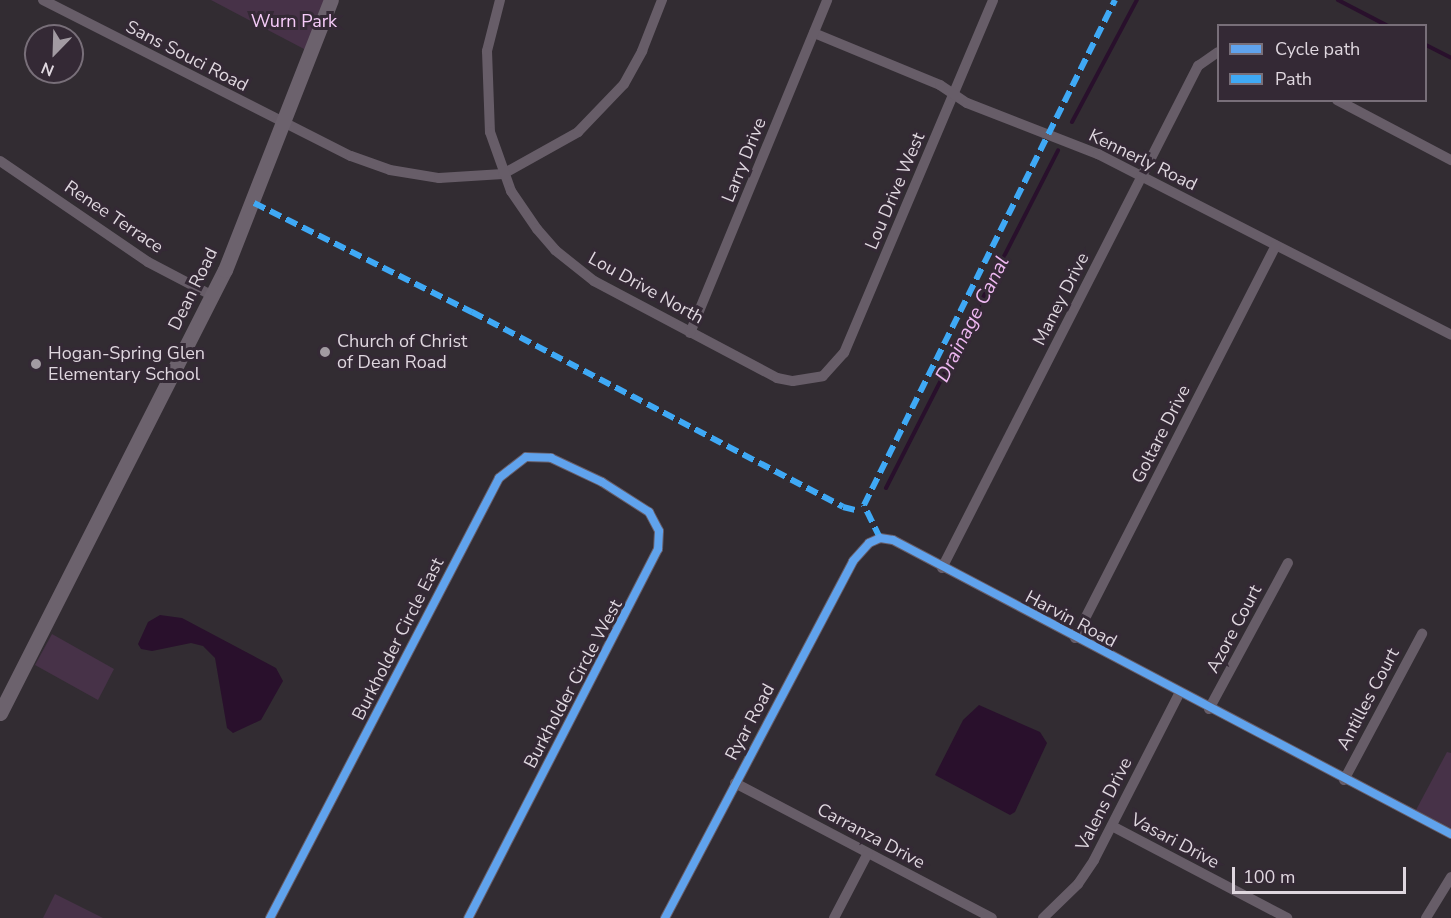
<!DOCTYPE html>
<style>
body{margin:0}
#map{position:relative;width:1451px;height:918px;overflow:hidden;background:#322c32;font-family:"Nunito Sans",sans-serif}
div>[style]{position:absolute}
.green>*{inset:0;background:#473248}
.water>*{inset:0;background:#29102c}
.stream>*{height:4px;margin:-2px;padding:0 2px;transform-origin:2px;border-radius:2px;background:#29102c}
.street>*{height:10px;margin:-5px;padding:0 5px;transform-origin:5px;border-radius:5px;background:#675d68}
.secondary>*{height:15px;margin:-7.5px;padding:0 7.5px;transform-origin:7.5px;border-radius:7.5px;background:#6c626d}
.quiet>*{height:6px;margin-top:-3px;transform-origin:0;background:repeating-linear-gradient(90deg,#3fa9f5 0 12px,transparent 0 18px)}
.cycleway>*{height:8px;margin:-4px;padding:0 4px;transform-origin:4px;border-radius:4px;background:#60a3ed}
.dots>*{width:16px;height:16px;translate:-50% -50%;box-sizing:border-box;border:3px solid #342935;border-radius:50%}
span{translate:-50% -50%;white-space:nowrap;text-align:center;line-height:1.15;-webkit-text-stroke:6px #342935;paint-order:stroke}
.park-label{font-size:18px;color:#f6cbf9}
.street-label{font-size:18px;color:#dfd7df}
.poi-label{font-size:18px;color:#dfd7df}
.left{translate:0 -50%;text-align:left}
.water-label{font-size:20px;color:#eeb8f1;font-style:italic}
.legend{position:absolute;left:1217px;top:24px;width:210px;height:78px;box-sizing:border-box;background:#342935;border:2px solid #786f79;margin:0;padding:8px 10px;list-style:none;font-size:18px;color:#dfd7df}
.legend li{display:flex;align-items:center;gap:12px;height:30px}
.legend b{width:30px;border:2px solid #786f79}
.north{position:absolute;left:24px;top:24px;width:60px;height:60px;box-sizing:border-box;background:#342935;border:2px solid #786f79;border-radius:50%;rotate:203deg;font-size:16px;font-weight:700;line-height:24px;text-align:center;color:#dfd7df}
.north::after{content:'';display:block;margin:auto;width:21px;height:27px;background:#a29ba2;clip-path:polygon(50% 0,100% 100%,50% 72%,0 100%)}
.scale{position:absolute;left:1232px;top:867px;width:174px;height:27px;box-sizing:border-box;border:3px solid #dfd7df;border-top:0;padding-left:8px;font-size:18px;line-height:21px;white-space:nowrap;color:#dfd7df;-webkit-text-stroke:4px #342935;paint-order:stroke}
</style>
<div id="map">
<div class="green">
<i style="clip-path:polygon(211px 0,325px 0,306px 50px)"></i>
<i style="clip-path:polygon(52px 634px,114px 669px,98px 700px,35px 665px)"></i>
<i style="clip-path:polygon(1447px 752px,1451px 753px,1451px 828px,1416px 810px)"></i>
<i style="clip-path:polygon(55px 894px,103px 918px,43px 918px)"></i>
</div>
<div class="water">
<i style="clip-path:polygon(160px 615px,182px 618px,276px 668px,283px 681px,261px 720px,233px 733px,227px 728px,215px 658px,203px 646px,191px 643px,152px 651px,141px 649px,138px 644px,148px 622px)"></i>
<i style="clip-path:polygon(979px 705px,1040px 732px,1047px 743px,1015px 812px,1010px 815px,935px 775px,963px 720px)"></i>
</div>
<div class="stream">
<i style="left:1338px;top:0;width:56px;rotate:27.5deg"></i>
<i style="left:1426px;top:45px;width:28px;rotate:27deg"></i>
<i style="left:1072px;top:122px;width:138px;rotate:-62deg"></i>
<i style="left:886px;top:488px;width:379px;rotate:-63deg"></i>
</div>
<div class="street">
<i style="left:43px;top:0;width:345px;rotate:26.9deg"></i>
<i style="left:351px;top:156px;width:41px;rotate:19.7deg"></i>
<i style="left:390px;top:170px;width:50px;rotate:9.3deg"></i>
<i style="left:439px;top:178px;width:64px;rotate:-3.6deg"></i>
<i style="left:503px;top:174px;width:86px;rotate:-29.2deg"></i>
<i style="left:578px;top:132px;width:66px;rotate:-46.2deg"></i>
<i style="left:624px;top:84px;width:38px;rotate:-61deg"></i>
<i style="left:642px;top:51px;width:55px;rotate:-68.6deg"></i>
<i style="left:500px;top:0;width:53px;rotate:104.3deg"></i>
<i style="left:487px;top:51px;width:81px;rotate:87.9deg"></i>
<i style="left:490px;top:132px;width:63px;rotate:70.4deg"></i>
<i style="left:511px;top:191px;width:46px;rotate:55.6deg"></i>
<i style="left:537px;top:229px;width:28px;rotate:49deg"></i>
<i style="left:555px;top:250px;width:50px;rotate:38.5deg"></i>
<i style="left:594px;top:281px;width:207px;rotate:27.9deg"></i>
<i style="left:777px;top:378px;width:16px;rotate:11deg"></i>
<i style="left:793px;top:381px;width:30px;rotate:-9deg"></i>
<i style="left:823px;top:376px;width:31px;rotate:-48deg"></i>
<i style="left:844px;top:353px;width:383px;rotate:-67.1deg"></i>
<i style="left:814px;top:33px;width:136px;rotate:22.4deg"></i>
<i style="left:940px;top:85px;width:32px;rotate:34deg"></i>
<i style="left:967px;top:103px;width:141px;rotate:21.3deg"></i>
<i style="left:1098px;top:154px;width:397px;rotate:27.1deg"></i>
<i style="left:1337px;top:100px;width:129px;rotate:27.8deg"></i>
<i style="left:0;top:161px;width:179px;rotate:34.3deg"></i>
<i style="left:148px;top:262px;width:73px;rotate:27.6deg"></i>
<i style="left:690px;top:333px;width:360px;rotate:-67.6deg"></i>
<i style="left:942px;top:568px;width:564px;rotate:-62.98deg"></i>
<i style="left:1198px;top:66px;width:24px;rotate:-35deg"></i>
<i style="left:1075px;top:638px;width:441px;rotate:-62.9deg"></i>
<i style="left:1209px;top:709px;width:166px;rotate:-61.6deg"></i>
<i style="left:1344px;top:780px;width:166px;rotate:-61.9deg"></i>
<i style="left:735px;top:783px;width:290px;rotate:27.7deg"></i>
<i style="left:1112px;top:826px;width:198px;rotate:27.7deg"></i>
<i style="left:270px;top:918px;width:496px;rotate:-62.5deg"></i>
<i style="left:499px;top:478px;width:34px;rotate:-38deg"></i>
<i style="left:526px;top:457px;width:25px;rotate:2deg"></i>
<i style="left:551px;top:458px;width:56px;rotate:25.2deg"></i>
<i style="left:602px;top:482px;width:56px;rotate:32.6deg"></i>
<i style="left:649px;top:512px;width:21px;rotate:62deg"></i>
<i style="left:659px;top:531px;width:18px;rotate:93deg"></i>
<i style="left:658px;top:549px;width:415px;rotate:117.2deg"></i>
<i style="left:665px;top:918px;width:403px;rotate:-62.2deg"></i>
<i style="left:853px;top:561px;width:24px;rotate:-48deg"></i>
<i style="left:869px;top:543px;width:12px;rotate:-24deg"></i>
<i style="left:880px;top:538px;width:13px;rotate:9deg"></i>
<i style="left:893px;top:540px;width:631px;rotate:27.78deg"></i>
<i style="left:834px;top:918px;width:73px;rotate:-62.4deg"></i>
<i style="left:1043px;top:918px;width:49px;rotate:-44.2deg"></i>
<i style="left:1078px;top:884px;width:29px;rotate:-56deg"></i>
<i style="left:1094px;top:860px;width:186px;rotate:-62.9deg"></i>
<i style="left:1426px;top:918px;width:48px;rotate:-58.6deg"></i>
</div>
<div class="secondary">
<i style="left:0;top:713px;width:497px;rotate:-63.1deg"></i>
<i style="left:225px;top:270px;width:290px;rotate:-68.6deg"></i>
</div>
<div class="quiet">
<i style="left:254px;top:203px;width:244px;rotate:26.6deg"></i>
<i style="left:472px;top:312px;width:419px;rotate:27.7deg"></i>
<i style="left:843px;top:507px;width:12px;rotate:14deg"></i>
<i style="left:880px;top:538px;width:37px;rotate:-116deg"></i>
<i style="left:864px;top:505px;width:564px;rotate:-63.57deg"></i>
</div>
<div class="cycleway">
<i style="left:270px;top:918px;width:496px;rotate:-62.5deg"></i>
<i style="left:499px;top:478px;width:34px;rotate:-38deg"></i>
<i style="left:526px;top:457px;width:25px;rotate:2deg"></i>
<i style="left:551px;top:458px;width:56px;rotate:25.2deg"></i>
<i style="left:602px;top:482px;width:56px;rotate:32.6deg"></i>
<i style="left:649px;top:512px;width:21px;rotate:62deg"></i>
<i style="left:659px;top:531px;width:18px;rotate:93deg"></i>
<i style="left:658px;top:549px;width:415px;rotate:117.2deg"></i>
<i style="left:665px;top:918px;width:403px;rotate:-62.2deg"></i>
<i style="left:853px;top:561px;width:24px;rotate:-48deg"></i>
<i style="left:869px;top:543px;width:12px;rotate:-24deg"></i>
<i style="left:880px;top:538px;width:13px;rotate:9deg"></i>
<i style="left:893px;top:540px;width:631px;rotate:27.78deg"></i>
</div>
<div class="dots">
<i style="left:325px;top:352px;background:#a29ba2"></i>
<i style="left:36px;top:364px;background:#a29ba2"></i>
</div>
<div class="park-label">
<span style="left:294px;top:21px">Wurn Park</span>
</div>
<div class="street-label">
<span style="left:187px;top:56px;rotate:27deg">Sans Souci Road</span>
<span style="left:744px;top:160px;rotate:-68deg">Larry Drive</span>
<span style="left:1143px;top:160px;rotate:26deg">Kennerly Road</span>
<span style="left:895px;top:191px;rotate:-67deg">Lou Drive West</span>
<span style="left:114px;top:217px;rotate:34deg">Renee Terrace</span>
<span style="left:646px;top:288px;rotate:29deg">Lou Drive North</span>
<span style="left:193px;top:289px;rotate:-64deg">Dean Road</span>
<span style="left:1061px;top:299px;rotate:-63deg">Maney Drive</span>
<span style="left:1161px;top:434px;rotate:-63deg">Goltare Drive</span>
<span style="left:1071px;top:619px;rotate:28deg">Harvin Road</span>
<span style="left:1234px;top:629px;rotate:-62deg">Azore Court</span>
<span style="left:398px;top:639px;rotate:-63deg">Burkholder Circle East</span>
<span style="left:573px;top:684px;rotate:-62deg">Burkholder Circle West</span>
<span style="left:1368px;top:699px;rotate:-62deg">Antilles Court</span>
<span style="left:750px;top:722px;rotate:-62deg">Ryar Road</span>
<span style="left:1104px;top:804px;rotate:-63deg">Valens Drive</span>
<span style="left:871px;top:836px;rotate:28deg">Carranza Drive</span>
<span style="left:1175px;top:841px;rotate:28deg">Vasari Drive</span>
</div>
<div class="poi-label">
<span class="left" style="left:337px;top:352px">Church of Christ<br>of Dean Road</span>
<span class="left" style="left:48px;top:364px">Hogan-Spring Glen<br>Elementary School</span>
</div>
<div class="water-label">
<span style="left:972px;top:319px;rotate:-63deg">Drainage Canal</span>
</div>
<ul class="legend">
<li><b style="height:8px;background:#60a3ed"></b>Cycle path</li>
<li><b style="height:8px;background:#3fa9f5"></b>Path</li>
</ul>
<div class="north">N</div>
<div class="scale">100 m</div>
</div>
